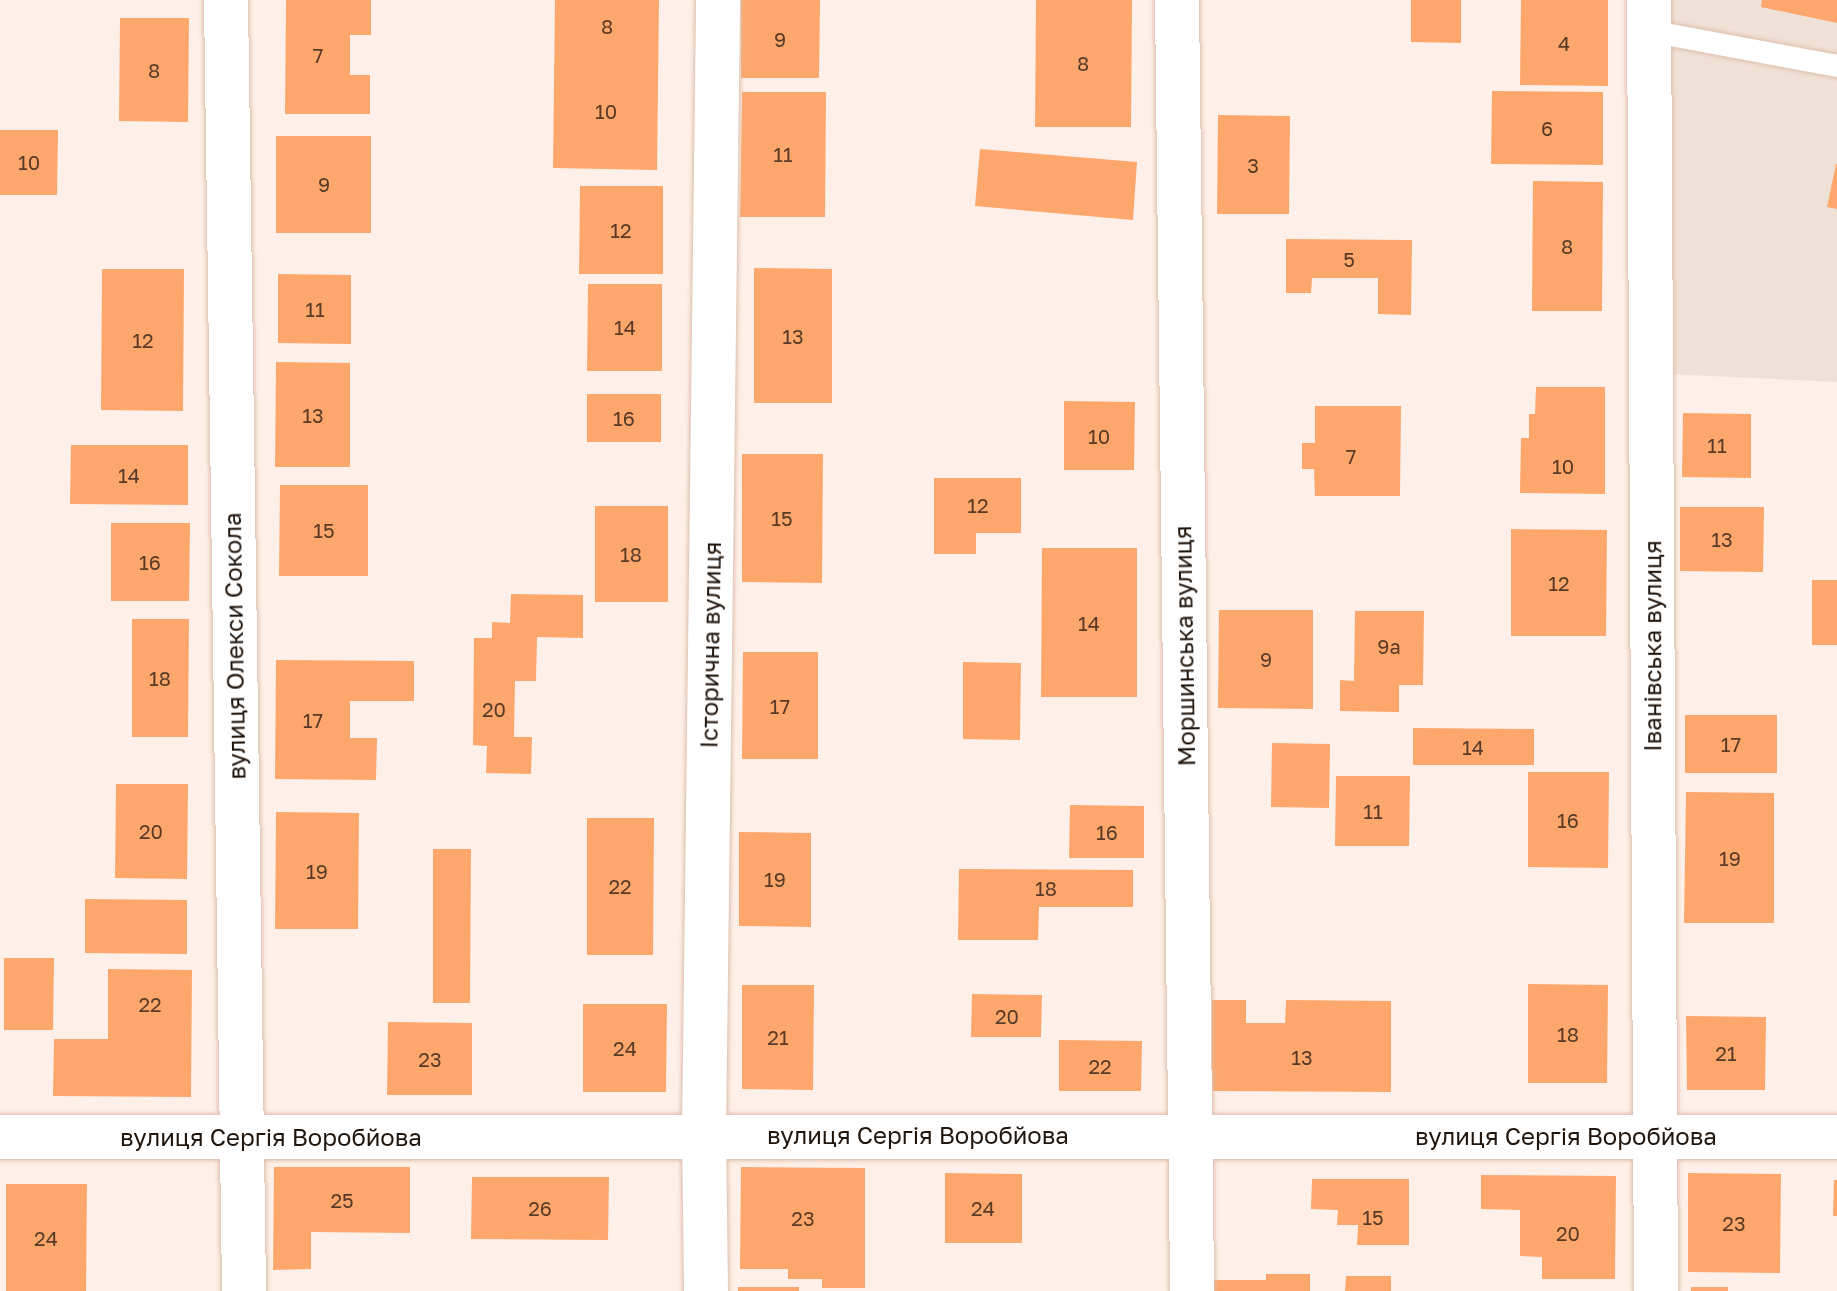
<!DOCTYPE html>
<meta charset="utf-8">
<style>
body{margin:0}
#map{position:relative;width:1837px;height:1291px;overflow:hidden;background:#fef0e8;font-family:"Golos Text",sans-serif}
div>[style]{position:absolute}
.built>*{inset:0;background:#f0e1d7}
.building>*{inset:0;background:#fda76c}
.roads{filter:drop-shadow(0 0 2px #ddbeaa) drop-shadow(0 0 2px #ddbeaa)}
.lane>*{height:22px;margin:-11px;padding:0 11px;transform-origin:11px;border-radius:11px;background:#fff}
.street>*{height:44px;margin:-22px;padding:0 22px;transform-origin:22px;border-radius:22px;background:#fff}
span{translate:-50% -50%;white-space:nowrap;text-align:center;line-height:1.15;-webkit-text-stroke:7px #fff;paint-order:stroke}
.number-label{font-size:20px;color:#583a26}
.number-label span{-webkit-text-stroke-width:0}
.street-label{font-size:24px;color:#21160e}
</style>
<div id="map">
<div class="built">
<i style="clip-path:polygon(1662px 0,1837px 0,1837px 382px,1666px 374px)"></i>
</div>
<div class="building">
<i style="clip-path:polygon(286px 0,371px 0,371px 35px,350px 35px,350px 75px,370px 75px,370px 114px,285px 114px)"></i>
<i style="clip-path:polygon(555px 0,659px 0,657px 170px,553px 168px)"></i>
<i style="clip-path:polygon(741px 0,820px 0,819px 78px,741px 78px)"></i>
<i style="clip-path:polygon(1036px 0,1132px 0,1131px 127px,1035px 127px)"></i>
<i style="clip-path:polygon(1411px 0,1461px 0,1461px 43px,1411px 42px)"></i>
<i style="clip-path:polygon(1521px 0,1608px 0,1608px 86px,1520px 85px)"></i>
<i style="clip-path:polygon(1762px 0,1837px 0,1837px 23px,1761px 7px)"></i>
<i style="clip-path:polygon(120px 18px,189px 18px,188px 122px,119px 121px)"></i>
<i style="clip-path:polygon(1492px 91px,1603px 92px,1603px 165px,1491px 164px)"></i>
<i style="clip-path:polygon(742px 92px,826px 92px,825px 217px,740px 217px)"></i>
<i style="clip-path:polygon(1218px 115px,1290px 116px,1289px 214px,1217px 214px)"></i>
<i style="clip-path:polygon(0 130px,58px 130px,57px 195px,0 195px)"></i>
<i style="clip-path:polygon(276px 136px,371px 136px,371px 233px,276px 233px)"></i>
<i style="clip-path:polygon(980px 149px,1137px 162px,1133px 220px,975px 206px)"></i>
<i style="clip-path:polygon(1836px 164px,1837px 164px,1837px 209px,1827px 207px)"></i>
<i style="clip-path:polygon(1533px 181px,1603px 182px,1602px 311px,1532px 311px)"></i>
<i style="clip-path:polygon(580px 186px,663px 186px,663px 274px,579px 274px)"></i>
<i style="clip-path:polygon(1286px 239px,1412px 240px,1411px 315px,1378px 314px,1378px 278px,1312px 278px,1311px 293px,1286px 293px)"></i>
<i style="clip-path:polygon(754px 268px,832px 269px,832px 403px,754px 403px)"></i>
<i style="clip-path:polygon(102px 269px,184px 269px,183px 411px,101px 410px)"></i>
<i style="clip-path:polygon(278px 274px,351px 275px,351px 344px,278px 343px)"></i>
<i style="clip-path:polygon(588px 284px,662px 284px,662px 371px,587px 371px)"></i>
<i style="clip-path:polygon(276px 362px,350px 363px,350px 467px,275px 467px)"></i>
<i style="clip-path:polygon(1536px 387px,1605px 387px,1605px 494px,1520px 493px,1521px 438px,1529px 438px,1529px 414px,1535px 414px)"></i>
<i style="clip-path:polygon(587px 394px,661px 394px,661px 442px,587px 442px)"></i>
<i style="clip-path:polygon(1064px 401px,1135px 402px,1134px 470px,1064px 470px)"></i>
<i style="clip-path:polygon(1315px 406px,1401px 406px,1400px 496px,1315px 496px,1314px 469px,1302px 469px,1302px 443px,1315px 443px)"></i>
<i style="clip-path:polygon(1683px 413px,1751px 414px,1751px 478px,1682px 477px)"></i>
<i style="clip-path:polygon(71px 445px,188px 445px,188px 505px,70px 504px)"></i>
<i style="clip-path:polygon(742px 454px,823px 454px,822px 583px,742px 582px)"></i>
<i style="clip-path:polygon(934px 478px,1021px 478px,1021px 533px,976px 533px,976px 554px,934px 554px)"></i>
<i style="clip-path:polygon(280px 485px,368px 485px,368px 576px,279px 576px)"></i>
<i style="clip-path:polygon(595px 506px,668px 506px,668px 602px,595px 602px)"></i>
<i style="clip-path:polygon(1680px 507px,1764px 507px,1763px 572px,1680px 571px)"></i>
<i style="clip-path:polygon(111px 523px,190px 523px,189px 601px,111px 601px)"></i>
<i style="clip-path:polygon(1511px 529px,1607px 530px,1606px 636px,1511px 636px)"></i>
<i style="clip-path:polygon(1042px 548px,1137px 548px,1137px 697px,1041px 697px)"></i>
<i style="clip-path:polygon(1812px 580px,1837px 580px,1837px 645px,1812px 645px)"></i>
<i style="clip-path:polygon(511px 594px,583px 595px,583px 638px,537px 637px,536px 681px,515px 681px,514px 737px,532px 737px,531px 774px,486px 773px,487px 746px,473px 745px,474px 638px,492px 638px,492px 622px,510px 623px)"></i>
<i style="clip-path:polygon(1219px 610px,1313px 610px,1313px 709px,1218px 708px)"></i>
<i style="clip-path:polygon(1355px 611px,1424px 611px,1423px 685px,1399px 685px,1399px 712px,1340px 711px,1340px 680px,1354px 681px)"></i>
<i style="clip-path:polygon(132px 619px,189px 619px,188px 737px,132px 737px)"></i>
<i style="clip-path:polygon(743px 652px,818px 652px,818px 759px,742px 759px)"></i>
<i style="clip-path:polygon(276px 660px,414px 661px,414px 701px,350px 701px,350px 738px,377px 738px,376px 780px,275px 779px)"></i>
<i style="clip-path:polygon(963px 662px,1021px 663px,1020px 740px,963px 739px)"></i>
<i style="clip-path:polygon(1685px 715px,1777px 715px,1777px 773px,1685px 773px)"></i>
<i style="clip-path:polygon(1413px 728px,1534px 729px,1534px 765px,1413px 765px)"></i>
<i style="clip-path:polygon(1272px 743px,1330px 744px,1329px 808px,1271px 807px)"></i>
<i style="clip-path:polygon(1528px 772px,1609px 772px,1608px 868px,1528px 867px)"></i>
<i style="clip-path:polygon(1336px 776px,1410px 776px,1409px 846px,1335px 846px)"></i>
<i style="clip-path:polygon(116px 784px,188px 784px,187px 879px,115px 878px)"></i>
<i style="clip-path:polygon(1686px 792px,1774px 793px,1774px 923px,1684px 923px)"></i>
<i style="clip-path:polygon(1070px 805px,1144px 806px,1144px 858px,1069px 858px)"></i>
<i style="clip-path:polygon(276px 812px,359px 813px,358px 929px,275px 929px)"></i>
<i style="clip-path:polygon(587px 818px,654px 818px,653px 955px,587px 955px)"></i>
<i style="clip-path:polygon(739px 832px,811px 833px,811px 927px,739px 926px)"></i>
<i style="clip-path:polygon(433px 849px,471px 849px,470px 1003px,433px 1003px)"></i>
<i style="clip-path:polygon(959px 869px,1133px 870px,1133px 907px,1039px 907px,1038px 940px,958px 940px)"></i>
<i style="clip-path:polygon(85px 899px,187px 900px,187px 954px,85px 953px)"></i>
<i style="clip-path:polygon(4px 958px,54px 958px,53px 1030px,4px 1030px)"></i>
<i style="clip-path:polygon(108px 969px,192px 970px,191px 1097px,53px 1096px,54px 1039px,108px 1039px)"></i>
<i style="clip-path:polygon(1528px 984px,1608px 985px,1607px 1083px,1528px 1083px)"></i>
<i style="clip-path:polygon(742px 985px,814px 985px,813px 1090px,742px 1089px)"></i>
<i style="clip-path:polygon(972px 994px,1042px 995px,1041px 1037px,971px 1037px)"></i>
<i style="clip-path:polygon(1212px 1000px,1246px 1000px,1246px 1023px,1285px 1023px,1286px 1000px,1391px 1001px,1391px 1092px,1212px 1091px)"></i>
<i style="clip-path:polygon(583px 1004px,667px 1004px,666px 1092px,583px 1092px)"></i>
<i style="clip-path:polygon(1686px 1016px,1766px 1017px,1765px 1090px,1687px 1090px)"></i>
<i style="clip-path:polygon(388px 1022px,472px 1023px,472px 1095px,387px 1095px)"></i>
<i style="clip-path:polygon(1059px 1040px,1142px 1041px,1141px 1091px,1059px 1091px)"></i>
<i style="clip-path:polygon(274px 1167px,410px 1167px,410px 1233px,311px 1232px,311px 1269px,273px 1270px)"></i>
<i style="clip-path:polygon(741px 1167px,865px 1168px,865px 1288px,822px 1288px,822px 1279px,788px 1279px,788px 1269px,740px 1269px)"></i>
<i style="clip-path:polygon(945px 1173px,1022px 1174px,1022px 1243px,945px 1243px)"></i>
<i style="clip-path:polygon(1688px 1173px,1781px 1174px,1780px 1273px,1688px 1272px)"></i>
<i style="clip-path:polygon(1481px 1175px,1616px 1176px,1615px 1279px,1542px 1279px,1542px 1257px,1520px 1256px,1520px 1210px,1481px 1209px)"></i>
<i style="clip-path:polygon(472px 1177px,609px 1177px,608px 1240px,471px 1239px)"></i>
<i style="clip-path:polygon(1312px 1179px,1409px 1179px,1409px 1245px,1357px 1245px,1358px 1225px,1337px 1225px,1338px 1210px,1311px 1209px)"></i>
<i style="clip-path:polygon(1834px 1180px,1837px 1180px,1837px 1216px,1833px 1216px)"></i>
<i style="clip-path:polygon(6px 1184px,87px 1184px,86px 1291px,6px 1291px)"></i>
<i style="clip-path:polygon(1266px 1274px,1310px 1274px,1310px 1291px,1213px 1291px,1213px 1280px,1266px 1280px)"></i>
<i style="clip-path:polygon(1346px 1276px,1391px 1276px,1391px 1291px,1345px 1291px)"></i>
<i style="clip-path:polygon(738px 1287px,799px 1287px,799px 1291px,738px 1291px)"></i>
<i style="clip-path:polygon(1691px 1287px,1728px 1287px,1728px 1291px,1691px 1291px)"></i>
</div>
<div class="roads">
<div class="lane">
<i style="left:1649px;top:31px;width:191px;rotate:10.5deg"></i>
</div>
<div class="street">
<i style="left:226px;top:0;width:1291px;rotate:89.2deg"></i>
<i style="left:1177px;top:0;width:1291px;rotate:89.33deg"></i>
<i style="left:1649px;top:0;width:1291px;rotate:89.69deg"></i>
<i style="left:0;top:1137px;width:1837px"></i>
<i style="left:706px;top:1291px;width:156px;rotate:-90.7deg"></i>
<i style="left:704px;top:1135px;width:1135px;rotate:-89.29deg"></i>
</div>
</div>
<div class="number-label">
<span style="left:607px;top:26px">8</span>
<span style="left:780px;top:39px">9</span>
<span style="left:1564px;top:43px">4</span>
<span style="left:318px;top:55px">7</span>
<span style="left:1083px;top:63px">8</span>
<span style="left:154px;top:70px">8</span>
<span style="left:606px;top:111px">10</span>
<span style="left:1547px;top:128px">6</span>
<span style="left:783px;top:154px">11</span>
<span style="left:29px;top:162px">10</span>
<span style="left:1253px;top:165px">3</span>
<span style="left:324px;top:184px">9</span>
<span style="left:621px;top:230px">12</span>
<span style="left:1567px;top:246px">8</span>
<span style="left:1349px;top:259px">5</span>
<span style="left:315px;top:309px">11</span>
<span style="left:625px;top:327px">14</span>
<span style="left:793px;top:336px">13</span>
<span style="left:143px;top:340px">12</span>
<span style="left:313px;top:415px">13</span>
<span style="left:624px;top:418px">16</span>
<span style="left:1099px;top:436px">10</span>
<span style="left:1717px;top:445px">11</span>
<span style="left:1351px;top:456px">7</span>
<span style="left:1563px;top:466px">10</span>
<span style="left:129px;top:475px">14</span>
<span style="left:978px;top:505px">12</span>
<span style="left:782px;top:518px">15</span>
<span style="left:324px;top:530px">15</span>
<span style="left:1722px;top:539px">13</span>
<span style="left:631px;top:554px">18</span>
<span style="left:150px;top:562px">16</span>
<span style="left:1559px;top:583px">12</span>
<span style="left:1089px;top:623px">14</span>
<span style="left:1389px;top:646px">9а</span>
<span style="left:1266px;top:659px">9</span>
<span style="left:160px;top:678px">18</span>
<span style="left:780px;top:706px">17</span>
<span style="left:494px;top:709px">20</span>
<span style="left:313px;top:720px">17</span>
<span style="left:1731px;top:744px">17</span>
<span style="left:1473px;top:747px">14</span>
<span style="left:1373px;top:811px">11</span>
<span style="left:1568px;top:820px">16</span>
<span style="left:151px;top:831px">20</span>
<span style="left:1107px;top:832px">16</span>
<span style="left:1730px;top:858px">19</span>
<span style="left:317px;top:871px">19</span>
<span style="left:775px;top:879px">19</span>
<span style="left:620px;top:886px">22</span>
<span style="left:1046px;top:888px">18</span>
<span style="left:150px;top:1004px">22</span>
<span style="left:1007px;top:1016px">20</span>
<span style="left:1568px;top:1034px">18</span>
<span style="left:778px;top:1037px">21</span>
<span style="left:625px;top:1048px">24</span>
<span style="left:1726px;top:1053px">21</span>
<span style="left:1302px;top:1057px">13</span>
<span style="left:430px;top:1059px">23</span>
<span style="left:1100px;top:1066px">22</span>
<span style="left:342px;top:1200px">25</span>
<span style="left:540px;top:1208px">26</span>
<span style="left:983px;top:1208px">24</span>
<span style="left:1373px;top:1217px">15</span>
<span style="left:803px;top:1218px">23</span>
<span style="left:1734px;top:1223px">23</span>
<span style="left:1568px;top:1233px">20</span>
<span style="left:46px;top:1238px">24</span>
</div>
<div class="street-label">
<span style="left:710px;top:645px;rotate:-89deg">Історична вулиця</span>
<span style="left:234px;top:646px;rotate:-91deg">вулиця Олекси Сокола</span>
<span style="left:1184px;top:646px;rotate:-91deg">Моршинська вулиця</span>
<span style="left:1652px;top:646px;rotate:-90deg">Іванівська вулиця</span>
<span style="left:918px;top:1135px">вулиця Сергія Воробйова</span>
<span style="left:1566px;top:1136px">вулиця Сергія Воробйова</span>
<span style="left:271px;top:1137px">вулиця Сергія Воробйова</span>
</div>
</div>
